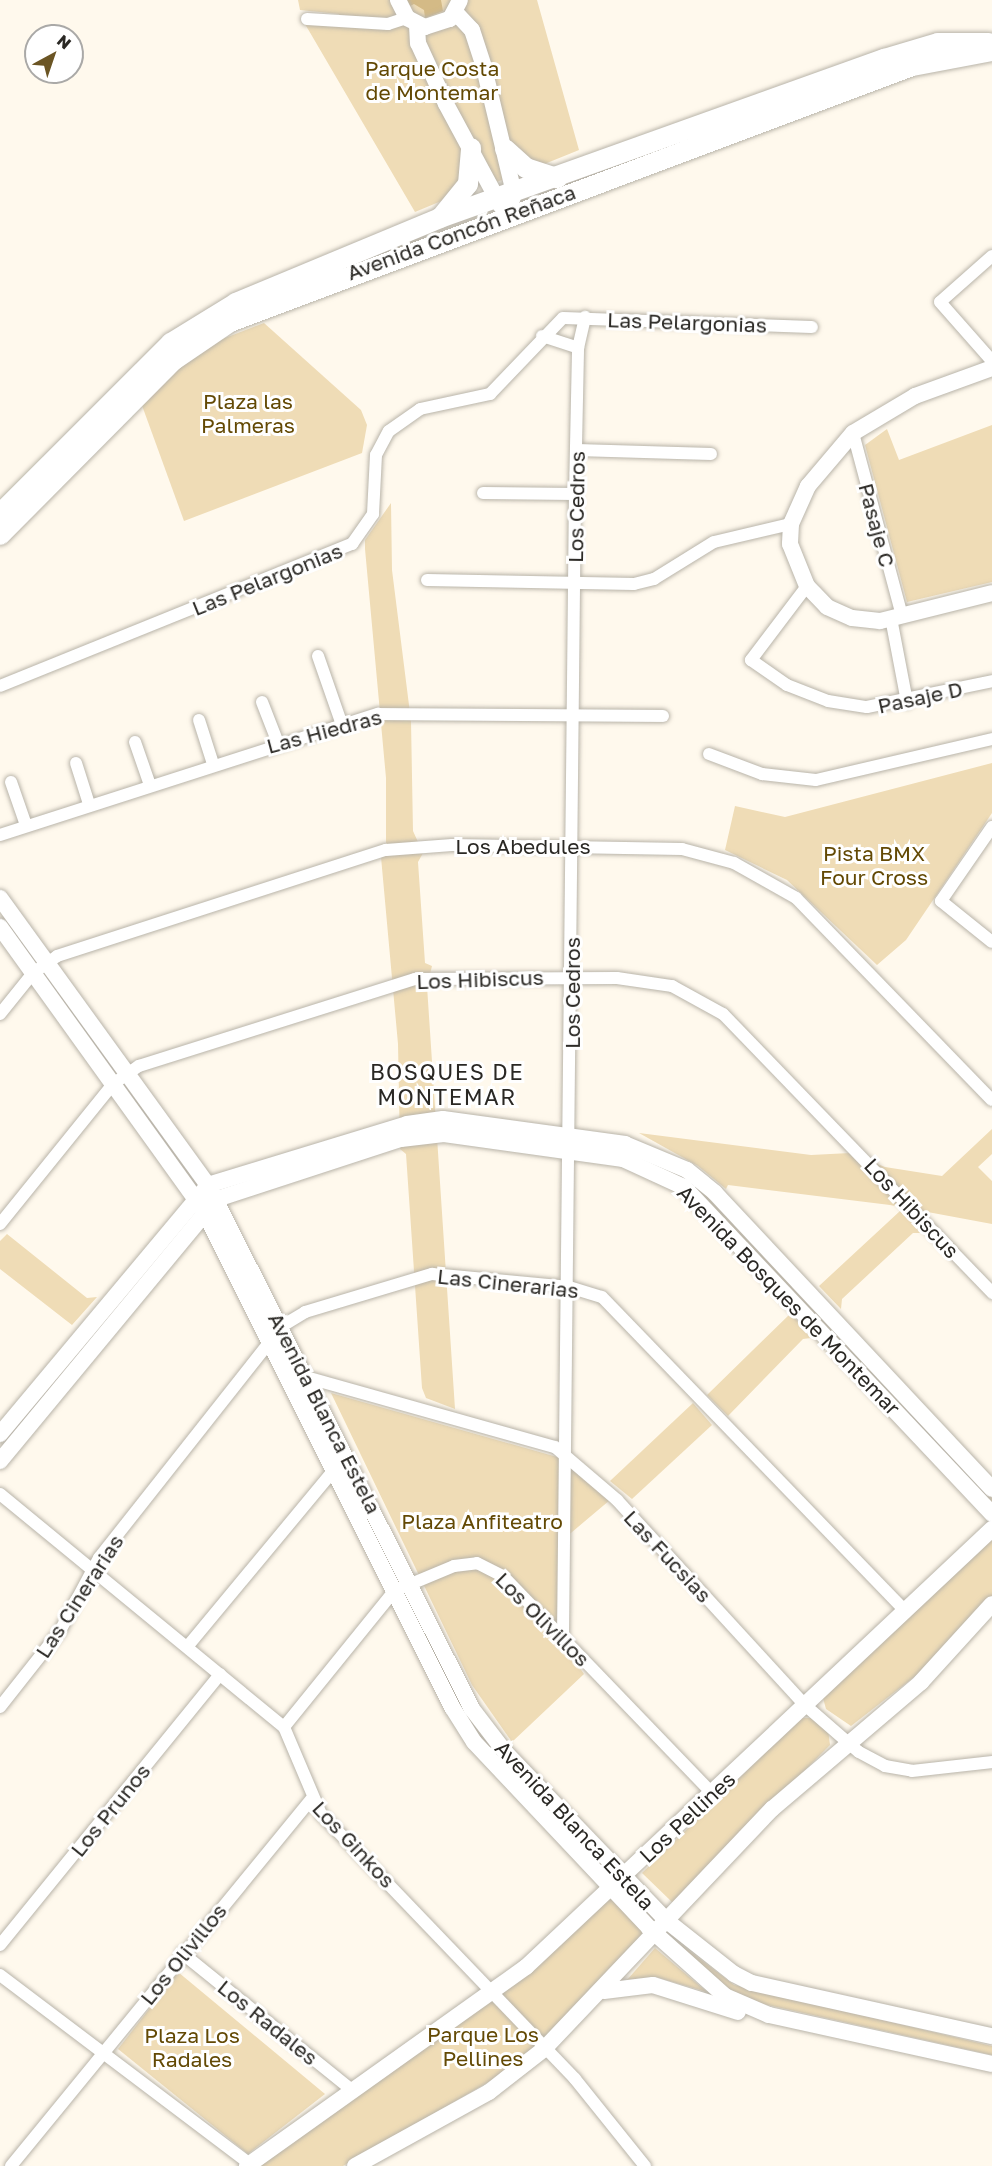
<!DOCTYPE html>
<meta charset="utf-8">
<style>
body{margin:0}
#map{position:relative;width:992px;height:2166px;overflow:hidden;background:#fff9ed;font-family:"Golos Text",sans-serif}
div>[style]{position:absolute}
.green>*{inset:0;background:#efdcb6}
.water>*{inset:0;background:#d4ba86}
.roads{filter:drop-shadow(0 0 2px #b9b4a9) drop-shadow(0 0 2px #b9b4a9)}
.street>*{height:12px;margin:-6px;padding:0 6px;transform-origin:6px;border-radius:6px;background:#fff}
.secondary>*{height:16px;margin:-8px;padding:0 8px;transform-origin:8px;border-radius:8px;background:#fff}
.primary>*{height:20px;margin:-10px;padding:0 10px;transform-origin:10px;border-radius:10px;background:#fff}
span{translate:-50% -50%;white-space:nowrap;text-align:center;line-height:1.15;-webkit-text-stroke:6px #fff;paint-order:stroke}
.park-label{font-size:21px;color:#634904}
.street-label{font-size:21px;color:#2a2824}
.neighbourhood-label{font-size:22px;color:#2a2824;letter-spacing:1.5px}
.north{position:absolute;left:24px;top:24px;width:60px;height:60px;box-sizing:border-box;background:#fff;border:2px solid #aaa9a7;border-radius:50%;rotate:40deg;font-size:16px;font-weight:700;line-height:24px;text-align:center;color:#2a2824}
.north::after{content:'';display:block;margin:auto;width:21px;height:27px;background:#6b5524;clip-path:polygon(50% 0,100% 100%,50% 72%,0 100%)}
</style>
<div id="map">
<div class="green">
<i style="clip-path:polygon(298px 0,537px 0,579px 150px,542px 165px,500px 154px,505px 179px,496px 182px,479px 148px,451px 197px,415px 212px,305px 24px,343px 24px,339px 14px,300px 10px)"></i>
<i style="clip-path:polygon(264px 323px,361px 410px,367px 425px,362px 453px,184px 521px,140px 400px,207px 345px)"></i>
<i style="clip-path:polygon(992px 425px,992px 582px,907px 602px,865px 445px,887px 429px,899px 460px)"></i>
<i style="clip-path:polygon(391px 503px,392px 570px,411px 721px,413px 831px,423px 853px,418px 862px,425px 963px,432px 966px,427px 986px,455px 1409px,426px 1398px,422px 1388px,406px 1154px,400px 1149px,398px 1044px,381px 857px,386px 843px,386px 778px,365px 549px,365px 540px)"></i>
<i style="clip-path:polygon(992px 763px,992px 813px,906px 940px,877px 965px,787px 880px,725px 850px,735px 806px,785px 817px)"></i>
<i style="clip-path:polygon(992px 1129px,992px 1154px,978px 1167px,992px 1181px,992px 1224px,890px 1205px,728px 1185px,726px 1189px,698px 1166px,639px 1133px,811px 1155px,850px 1153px,885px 1167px,942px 1176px)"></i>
<i style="clip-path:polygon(629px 1151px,691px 1180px,992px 1498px,992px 1506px,691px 1187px)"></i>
<i style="clip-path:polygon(900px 1211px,923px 1233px,913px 1233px,842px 1299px,841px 1309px,819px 1286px)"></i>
<i style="clip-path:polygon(7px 1234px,87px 1298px,97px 1297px,72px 1325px,0 1269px,0 1241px)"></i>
<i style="clip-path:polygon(791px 1313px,811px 1338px,803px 1339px,728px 1416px,707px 1395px)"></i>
<i style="clip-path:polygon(331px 1393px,557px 1457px,610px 1500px,559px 1543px,558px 1637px,584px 1674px,512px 1742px,472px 1685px)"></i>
<i style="clip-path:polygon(693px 1403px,712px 1425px,632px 1499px,610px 1481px)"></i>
<i style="clip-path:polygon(992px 1539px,992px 1596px,932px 1663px,851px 1726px,826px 1709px,823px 1698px)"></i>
<i style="clip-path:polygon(801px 1718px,814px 1718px,828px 1730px,830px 1745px,673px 1903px,642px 1873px)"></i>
<i style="clip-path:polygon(611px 1896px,644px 1932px,585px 2004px,504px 2073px,343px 2166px,257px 2166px)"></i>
<i style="clip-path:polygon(671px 1937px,734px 1985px,992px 2046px,992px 2055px,750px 2001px,711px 1981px)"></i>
<i style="clip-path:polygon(655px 1948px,707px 1992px,656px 1977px,627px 1980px)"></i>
<i style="clip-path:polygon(178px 1972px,325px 2094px,248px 2154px,118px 2049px)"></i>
</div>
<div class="water">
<i style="clip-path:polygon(403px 0,441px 0,443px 11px,425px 18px,424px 10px,414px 4px,406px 8px)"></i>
</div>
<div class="roads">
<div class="street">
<i style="left:307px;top:19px;width:81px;rotate:3.5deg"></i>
<i style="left:388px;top:24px;width:20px;rotate:-18deg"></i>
<i style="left:992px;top:256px;width:69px;rotate:138.5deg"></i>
<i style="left:940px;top:302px;width:79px;rotate:48.6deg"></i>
<i style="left:542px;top:336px;width:38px;rotate:18deg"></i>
<i style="left:853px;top:433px;width:189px;rotate:75deg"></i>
<i style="left:577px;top:450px;width:134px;rotate:1.7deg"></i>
<i style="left:483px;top:493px;width:92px;rotate:0.6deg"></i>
<i style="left:427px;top:580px;width:207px;rotate:1.1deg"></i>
<i style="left:634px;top:584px;width:21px;rotate:-14deg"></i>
<i style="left:654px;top:579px;width:70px;rotate:-31.7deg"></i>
<i style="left:714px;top:542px;width:79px;rotate:-13.2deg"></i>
<i style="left:807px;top:586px;width:93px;rotate:127.1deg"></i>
<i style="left:751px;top:660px;width:44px;rotate:34.8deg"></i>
<i style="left:787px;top:685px;width:44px;rotate:21.3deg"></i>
<i style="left:828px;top:701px;width:39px;rotate:9deg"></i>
<i style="left:867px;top:707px;width:128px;rotate:-11.7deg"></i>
<i style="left:891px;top:618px;width:86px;rotate:79.2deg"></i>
<i style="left:318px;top:656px;width:70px;rotate:70.8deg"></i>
<i style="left:0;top:686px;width:380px;rotate:-22deg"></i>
<i style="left:352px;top:544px;width:37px;rotate:-55deg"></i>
<i style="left:373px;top:514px;width:59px;rotate:-87.1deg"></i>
<i style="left:376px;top:455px;width:27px;rotate:-62deg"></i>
<i style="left:389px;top:431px;width:38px;rotate:-35deg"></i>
<i style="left:420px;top:409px;width:72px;rotate:-12.1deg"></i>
<i style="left:490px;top:394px;width:105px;rotate:-46.2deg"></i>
<i style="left:563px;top:318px;width:249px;rotate:2.1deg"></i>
<i style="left:262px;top:702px;width:44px;rotate:68.7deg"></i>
<i style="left:199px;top:720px;width:46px;rotate:72.3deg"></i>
<i style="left:135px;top:742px;width:46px;rotate:70.8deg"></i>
<i style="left:709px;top:754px;width:57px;rotate:20.7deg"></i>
<i style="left:762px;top:774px;width:54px;rotate:6.3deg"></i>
<i style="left:816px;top:780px;width:181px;rotate:-13.1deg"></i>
<i style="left:76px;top:763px;width:43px;rotate:72.4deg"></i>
<i style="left:11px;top:782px;width:46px;rotate:70.8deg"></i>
<i style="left:992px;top:827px;width:90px;rotate:124.6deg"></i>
<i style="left:941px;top:901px;width:65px;rotate:38.8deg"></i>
<i style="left:0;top:835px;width:397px;rotate:-17.8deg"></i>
<i style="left:378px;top:714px;width:285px;rotate:0.4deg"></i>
<i style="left:0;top:1014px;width:53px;rotate:-51.2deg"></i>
<i style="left:33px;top:973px;width:29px;rotate:-35deg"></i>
<i style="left:57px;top:956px;width:346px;rotate:-17.9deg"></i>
<i style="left:386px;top:850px;width:66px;rotate:-4.3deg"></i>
<i style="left:452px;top:845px;width:230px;rotate:1deg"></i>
<i style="left:682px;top:849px;width:54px;rotate:15.1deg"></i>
<i style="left:734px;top:863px;width:71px;rotate:29.4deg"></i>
<i style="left:796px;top:898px;width:281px;rotate:45.9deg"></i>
<i style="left:0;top:1224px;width:180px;rotate:-51.1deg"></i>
<i style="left:113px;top:1084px;width:32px;rotate:-35deg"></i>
<i style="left:139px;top:1066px;width:289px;rotate:-17.5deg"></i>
<i style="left:415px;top:979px;width:202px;rotate:-0.3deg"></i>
<i style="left:617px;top:978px;width:56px;rotate:8.3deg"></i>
<i style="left:672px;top:986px;width:58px;rotate:28.8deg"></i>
<i style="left:723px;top:1014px;width:388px;rotate:46deg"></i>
<i style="left:309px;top:1378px;width:255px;rotate:15.7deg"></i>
<i style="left:555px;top:1447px;width:82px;rotate:40.5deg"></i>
<i style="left:617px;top:1500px;width:280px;rotate:47.5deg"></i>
<i style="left:806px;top:1706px;width:70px;rotate:41deg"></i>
<i style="left:859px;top:1752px;width:30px;rotate:28deg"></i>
<i style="left:885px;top:1766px;width:27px;rotate:10deg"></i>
<i style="left:912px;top:1771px;width:81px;rotate:-6.4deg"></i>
<i style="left:0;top:1494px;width:367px;rotate:39.4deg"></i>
<i style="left:284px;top:1727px;width:95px;rotate:67deg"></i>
<i style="left:321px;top:1814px;width:367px;rotate:46.2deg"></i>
<i style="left:575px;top:2079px;width:112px;rotate:51.2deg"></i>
<i style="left:563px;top:1637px;width:1143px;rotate:-89.4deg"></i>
<i style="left:575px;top:494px;width:146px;rotate:-88.8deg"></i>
<i style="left:578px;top:348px;width:32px;rotate:-77deg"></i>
<i style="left:187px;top:1647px;width:236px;rotate:-50.3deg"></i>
<i style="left:0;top:1707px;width:97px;rotate:-51.7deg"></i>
<i style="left:60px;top:1631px;width:83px;rotate:-61.9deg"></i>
<i style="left:99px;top:1558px;width:295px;rotate:-51.7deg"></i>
<i style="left:282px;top:1326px;width:27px;rotate:-31deg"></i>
<i style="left:305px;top:1312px;width:133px;rotate:-16.7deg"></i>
<i style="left:432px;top:1274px;width:138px;rotate:5.4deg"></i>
<i style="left:569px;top:1287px;width:34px;rotate:17deg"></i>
<i style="left:602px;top:1297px;width:436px;rotate:46deg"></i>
<i style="left:284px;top:1727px;width:175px;rotate:-51deg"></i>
<i style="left:394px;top:1591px;width:65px;rotate:-22.6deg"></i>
<i style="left:454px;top:1566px;width:23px;rotate:-7deg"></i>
<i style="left:477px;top:1563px;width:29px;rotate:27deg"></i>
<i style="left:503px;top:1576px;width:303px;rotate:46.1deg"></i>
<i style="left:0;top:1945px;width:349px;rotate:-50.9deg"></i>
<i style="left:182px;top:1953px;width:220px;rotate:38.9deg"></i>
<i style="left:0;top:1975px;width:313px;rotate:37.1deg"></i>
<i style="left:11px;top:2166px;width:473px;rotate:-50.7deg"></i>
</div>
<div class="secondary">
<i style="left:398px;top:0;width:20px;rotate:63deg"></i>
<i style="left:407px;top:18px;width:20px;rotate:27deg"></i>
<i style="left:425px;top:27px;width:26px;rotate:-18deg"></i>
<i style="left:450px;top:19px;width:21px;rotate:-62deg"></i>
<i style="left:456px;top:13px;width:23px;rotate:47deg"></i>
<i style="left:472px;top:30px;width:40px;rotate:72deg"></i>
<i style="left:484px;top:68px;width:129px;rotate:76.5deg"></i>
<i style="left:514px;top:193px;width:22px;rotate:106deg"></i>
<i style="left:417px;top:25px;width:18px;rotate:87deg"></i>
<i style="left:418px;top:43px;width:67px;rotate:65.3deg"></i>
<i style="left:446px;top:104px;width:116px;rotate:61.7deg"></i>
<i style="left:992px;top:368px;width:82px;rotate:160deg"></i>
<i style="left:915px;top:396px;width:72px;rotate:149.2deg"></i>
<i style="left:853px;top:433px;width:70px;rotate:130.3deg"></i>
<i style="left:808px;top:486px;width:42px;rotate:114.1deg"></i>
<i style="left:791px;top:524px;width:20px;rotate:93deg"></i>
<i style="left:790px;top:544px;width:45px;rotate:68deg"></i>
<i style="left:807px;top:586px;width:29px;rotate:46deg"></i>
<i style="left:827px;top:607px;width:27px;rotate:24deg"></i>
<i style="left:852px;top:618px;width:28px;rotate:6deg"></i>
<i style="left:880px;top:621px;width:115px;rotate:-14deg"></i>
<i style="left:0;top:898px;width:354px;rotate:54.1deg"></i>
<i style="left:208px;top:1185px;width:587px;rotate:63.26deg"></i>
<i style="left:472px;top:1709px;width:54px;rotate:52.5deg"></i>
<i style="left:505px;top:1752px;width:234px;rotate:46.2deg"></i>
<i style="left:667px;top:1921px;width:85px;rotate:38.3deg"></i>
<i style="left:734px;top:1974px;width:20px;rotate:27deg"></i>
<i style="left:752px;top:1983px;width:246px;rotate:12.5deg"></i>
<i style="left:0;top:927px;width:350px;rotate:54.3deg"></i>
<i style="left:204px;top:1211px;width:555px;rotate:63.43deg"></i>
<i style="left:452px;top:1707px;width:41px;rotate:57.8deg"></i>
<i style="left:474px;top:1742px;width:255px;rotate:46.7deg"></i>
<i style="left:649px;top:1928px;width:102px;rotate:41.8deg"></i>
<i style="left:725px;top:1996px;width:48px;rotate:23.4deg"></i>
<i style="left:769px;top:2015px;width:228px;rotate:12.4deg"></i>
<i style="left:0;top:1434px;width:324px;rotate:-50.1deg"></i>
<i style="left:208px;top:1185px;width:208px;rotate:-17deg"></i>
<i style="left:407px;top:1124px;width:36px;rotate:-8deg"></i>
<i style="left:443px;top:1119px;width:184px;rotate:7.8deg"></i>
<i style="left:625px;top:1144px;width:67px;rotate:22.8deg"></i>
<i style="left:687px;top:1170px;width:36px;rotate:39deg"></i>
<i style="left:715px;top:1193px;width:405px;rotate:46.9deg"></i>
<i style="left:0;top:1461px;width:340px;rotate:-50.4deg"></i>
<i style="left:217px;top:1199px;width:194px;rotate:-18.1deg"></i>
<i style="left:401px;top:1139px;width:43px;rotate:-6.6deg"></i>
<i style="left:444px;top:1134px;width:181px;rotate:8deg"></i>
<i style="left:623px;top:1159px;width:67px;rotate:24.7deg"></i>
<i style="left:684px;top:1187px;width:449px;rotate:46.7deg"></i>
<i style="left:604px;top:1991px;width:49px;rotate:-7deg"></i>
<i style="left:653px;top:1985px;width:89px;rotate:17.6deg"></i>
<i style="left:247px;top:2166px;width:343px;rotate:-35.5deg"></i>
<i style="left:526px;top:1967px;width:640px;rotate:-43.23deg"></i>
<i style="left:355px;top:2166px;width:153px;rotate:-28.9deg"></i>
<i style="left:489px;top:2092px;width:70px;rotate:-38deg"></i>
<i style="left:544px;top:2049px;width:331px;rotate:-46.5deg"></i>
<i style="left:772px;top:1809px;width:196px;rotate:-40.4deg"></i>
<i style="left:921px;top:1682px;width:105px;rotate:-47.7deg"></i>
</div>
<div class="primary">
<i style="left:505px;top:149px;width:28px;rotate:42deg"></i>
<i style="left:526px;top:168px;width:33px;rotate:18deg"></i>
<i style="left:442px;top:216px;width:41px;rotate:-50.9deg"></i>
<i style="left:468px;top:184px;width:36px;rotate:-85deg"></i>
<i style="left:0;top:514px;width:242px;rotate:-45deg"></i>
<i style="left:171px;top:343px;width:76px;rotate:-31.6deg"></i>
<i style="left:236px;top:303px;width:221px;rotate:-22.6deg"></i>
<i style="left:440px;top:218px;width:472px;rotate:-19.7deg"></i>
<i style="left:884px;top:59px;width:56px;rotate:-16.5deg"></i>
<i style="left:938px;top:43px;width:51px"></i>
<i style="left:0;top:535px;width:247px;rotate:-45.2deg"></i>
<i style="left:174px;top:360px;width:68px;rotate:-34.2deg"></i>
<i style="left:230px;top:322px;width:728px;rotate:-20.57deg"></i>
<i style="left:912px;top:66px;width:81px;rotate:-10.6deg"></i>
</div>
</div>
<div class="park-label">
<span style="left:432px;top:80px">Parque Costa<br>de Montemar</span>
<span style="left:248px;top:413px">Plaza las<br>Palmeras</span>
<span style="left:874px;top:865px">Pista BMX<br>Four Cross</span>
<span style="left:482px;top:1521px">Plaza Anfiteatro</span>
<span style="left:483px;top:2046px">Parque Los<br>Pellines</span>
<span style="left:192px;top:2047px">Plaza Los<br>Radales</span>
</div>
<div class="street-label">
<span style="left:461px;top:232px;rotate:-20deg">Avenida Concón Reñaca</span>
<span style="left:687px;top:322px;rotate:2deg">Las Pelargonias</span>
<span style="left:576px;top:507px;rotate:-89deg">Los Cedros</span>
<span style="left:877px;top:525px;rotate:75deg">Pasaje C</span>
<span style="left:267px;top:579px;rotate:-22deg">Las Pelargonias</span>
<span style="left:920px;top:697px;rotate:-12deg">Pasaje D</span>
<span style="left:324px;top:731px;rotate:-15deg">Las Hiedras</span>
<span style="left:523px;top:846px">Los Abedules</span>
<span style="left:480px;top:979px;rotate:-2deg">Los Hibiscus</span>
<span style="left:572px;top:993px;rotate:-90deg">Los Cedros</span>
<span style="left:912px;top:1208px;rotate:47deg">Los Hibiscus</span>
<span style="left:508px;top:1283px;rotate:6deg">Las Cinerarias</span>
<span style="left:789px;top:1300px;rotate:46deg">Avenida Bosques de Montemar</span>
<span style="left:325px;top:1413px;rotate:63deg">Avenida Blanca Estela</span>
<span style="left:668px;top:1556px;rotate:47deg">Las Fucsias</span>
<span style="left:79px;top:1596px;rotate:-57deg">Las Cinerarias</span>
<span style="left:543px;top:1619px;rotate:45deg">Los Olivillos</span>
<span style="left:110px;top:1810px;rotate:-51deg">Los Prunos</span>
<span style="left:687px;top:1817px;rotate:-43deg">Los Pellines</span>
<span style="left:575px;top:1825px;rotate:47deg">Avenida Blanca Estela</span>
<span style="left:354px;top:1844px;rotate:47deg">Los Ginkos</span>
<span style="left:183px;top:1954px;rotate:-51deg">Los Olivillos</span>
<span style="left:268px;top:2022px;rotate:39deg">Los Radales</span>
</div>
<div class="neighbourhood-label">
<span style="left:447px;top:1084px">BOSQUES DE<br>MONTEMAR</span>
</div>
<div class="north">N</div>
</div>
